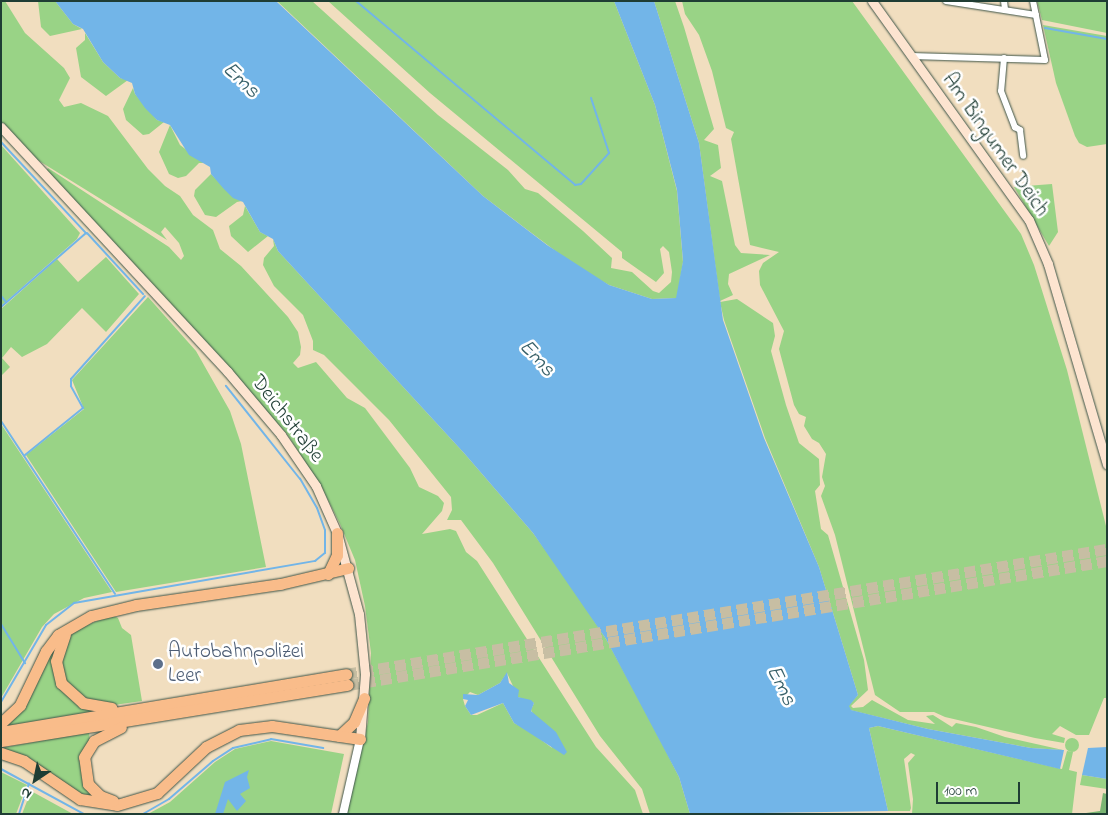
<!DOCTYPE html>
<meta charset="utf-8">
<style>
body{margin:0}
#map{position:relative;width:1108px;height:815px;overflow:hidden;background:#f1debf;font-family:"Indie Flower",sans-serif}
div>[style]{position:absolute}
.green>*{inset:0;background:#99d386}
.round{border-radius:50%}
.forest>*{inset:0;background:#7ab573}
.water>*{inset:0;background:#72b5e8}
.stream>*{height:2px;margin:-1px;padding:0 1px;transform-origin:1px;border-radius:1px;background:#72b5e8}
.motorway-tunnel>*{height:11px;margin-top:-5.5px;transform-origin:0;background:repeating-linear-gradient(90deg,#c7bea3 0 11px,transparent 0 16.5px)}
.roads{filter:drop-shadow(0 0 1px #3e5549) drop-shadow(0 0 1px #3e5549)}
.minor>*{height:6px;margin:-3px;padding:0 3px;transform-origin:3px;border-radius:3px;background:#fff}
.tertiary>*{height:8px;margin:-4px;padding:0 4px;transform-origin:4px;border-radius:4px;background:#fff}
.secondary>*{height:9px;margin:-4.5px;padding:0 4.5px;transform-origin:4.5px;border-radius:4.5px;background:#fde4d0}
.motorway>*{height:11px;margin:-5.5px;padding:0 5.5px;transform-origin:5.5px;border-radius:5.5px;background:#f9bc8a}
.dots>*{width:14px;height:14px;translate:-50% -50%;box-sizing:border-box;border:2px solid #fff;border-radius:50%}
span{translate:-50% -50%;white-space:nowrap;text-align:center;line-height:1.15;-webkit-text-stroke:5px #fff;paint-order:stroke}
.street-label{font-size:21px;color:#1f3d34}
.service-label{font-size:21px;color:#4e5e75}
.left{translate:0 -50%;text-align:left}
.water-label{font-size:22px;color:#38616a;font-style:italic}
.frame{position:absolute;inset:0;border:2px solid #1f3d34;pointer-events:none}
.north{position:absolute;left:10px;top:755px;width:50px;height:50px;-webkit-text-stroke:4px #fff;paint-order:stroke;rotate:214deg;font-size:14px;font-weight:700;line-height:20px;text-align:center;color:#1f3d34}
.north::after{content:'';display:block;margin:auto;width:18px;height:22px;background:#1f3d34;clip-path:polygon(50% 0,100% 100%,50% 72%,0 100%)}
.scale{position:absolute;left:936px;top:782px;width:84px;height:22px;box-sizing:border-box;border:2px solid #1f3d34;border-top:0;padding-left:6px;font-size:15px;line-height:18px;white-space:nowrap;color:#1f3d34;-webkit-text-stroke:4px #fff;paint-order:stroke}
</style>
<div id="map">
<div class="green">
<i style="clip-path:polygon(evenodd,1px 1px,5px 1px,25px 33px,64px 68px,70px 78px,59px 100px,64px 107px,81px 103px,108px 116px,148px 169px,165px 186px,180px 196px,193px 215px,213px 230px,220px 249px,241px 266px,288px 317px,298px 332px,301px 347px,300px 355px,293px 363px,298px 368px,316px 362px,347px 398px,365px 408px,410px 468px,419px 487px,438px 496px,444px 503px,442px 511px,422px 534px,450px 529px,456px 531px,466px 552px,477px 561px,596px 747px,635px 790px,643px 814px,347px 814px,368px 722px,371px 653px,365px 606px,355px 560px,340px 524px,322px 488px,287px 434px,46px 171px,48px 168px,169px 247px,181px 260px,184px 256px,179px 243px,165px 227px,161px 232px,167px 240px,36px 159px,1px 122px,1px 1px,507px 673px,518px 697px,534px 703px,531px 710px,552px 748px,528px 730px,514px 723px,503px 703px,477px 715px,471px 715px,465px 706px,463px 699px,470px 692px,478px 695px,500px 683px,507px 673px)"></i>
<i style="clip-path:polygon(38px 1px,55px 1px,73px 24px,82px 29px,50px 36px,41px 27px)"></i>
<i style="clip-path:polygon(277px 1px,312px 1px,438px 115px,508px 170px,525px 189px,538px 193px,583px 231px,612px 258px,611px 268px,632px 272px,653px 291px,659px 293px,671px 282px,672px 272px,669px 252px,663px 246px,660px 249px,664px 273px,656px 282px,622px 258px,622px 252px,430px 93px,328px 1px,614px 1px,655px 105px,677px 191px,683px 262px,677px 298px,652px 299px,609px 285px,578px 268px,521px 225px,483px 196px)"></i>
<i style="clip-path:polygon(654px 1px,675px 1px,684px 27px,714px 129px,704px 140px,718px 145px,721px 168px,710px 176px,722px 181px,735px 245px,741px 253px,770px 255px,729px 274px,728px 284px,733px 295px,720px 301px,699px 143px)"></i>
<i style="clip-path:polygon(682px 1px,852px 1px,1021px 234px,1034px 265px,1067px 370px,1106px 526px,1107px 698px,1104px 698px,1089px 735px,1076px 735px,1060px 726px,1052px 734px,1065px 738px,1064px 743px,1035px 738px,945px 717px,934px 712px,900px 712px,875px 695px,835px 535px,821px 496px,825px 486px,822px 477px,826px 454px,819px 443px,812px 439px,804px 426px,806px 417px,799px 414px,794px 405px,779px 349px,784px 331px,760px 285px,759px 271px,763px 263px,779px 252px,750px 245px,731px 139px,734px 132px,726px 128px,712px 71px,699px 35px,685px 14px)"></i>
<i style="clip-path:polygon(1037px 1px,1107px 1px,1107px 33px,1042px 20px)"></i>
<i style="clip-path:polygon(1043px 25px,1107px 36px,1107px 144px,1087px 147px,1079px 143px,1075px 136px,1056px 83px)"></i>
<i style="clip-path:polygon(85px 33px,103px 62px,120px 78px,128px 80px,106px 96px,81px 77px,76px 48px,85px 40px)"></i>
<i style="clip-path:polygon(133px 88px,135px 94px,157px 120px,164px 122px,149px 134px,143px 135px,126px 120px,123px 109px)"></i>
<i style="clip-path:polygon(170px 125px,180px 145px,204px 163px,199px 163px,186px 176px,178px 178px,169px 174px,159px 152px)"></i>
<i style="clip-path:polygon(1px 145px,80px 233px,77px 239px,1px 306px)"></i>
<i style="clip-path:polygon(211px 174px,233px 197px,242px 201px,237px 202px,216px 217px,205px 215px,194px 196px,195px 190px)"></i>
<i style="clip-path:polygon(1052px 184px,1058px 232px,1049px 246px,1014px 187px)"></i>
<i style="clip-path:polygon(245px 206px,260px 232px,268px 236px,248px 252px,231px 236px,229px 226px,243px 215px)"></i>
<i style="clip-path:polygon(273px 239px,278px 251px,464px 453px,533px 533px,570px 584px,606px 639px,647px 714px,679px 777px,690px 814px,650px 814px,642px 789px,600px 736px,493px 563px,461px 520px,447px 520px,452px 510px,451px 497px,389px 420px,324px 355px,313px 350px,313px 341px,303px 315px,274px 286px,263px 265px,264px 258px,274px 246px)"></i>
<i style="clip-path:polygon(106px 257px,139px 294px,106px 332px,82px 308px,47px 344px,22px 357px,11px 347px,2px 358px,10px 367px,1px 376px,1px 309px,57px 259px,78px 282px)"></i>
<i style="clip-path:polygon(148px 297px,196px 351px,230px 411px,241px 444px,266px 567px,116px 592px,26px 455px,84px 409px,72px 380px)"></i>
<i style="clip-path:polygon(737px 299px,773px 323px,775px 336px,771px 351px,786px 405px,799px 443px,819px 459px,820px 485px,815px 491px,821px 529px,828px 535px,864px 660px,868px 690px,851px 706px,853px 708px,863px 707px,872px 700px,908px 720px,935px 724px,926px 716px,933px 715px,952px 727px,956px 723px,976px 727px,1005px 737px,1063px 750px,1031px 748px,928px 729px,850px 710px,848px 706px,858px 695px,819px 567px,765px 438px,724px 320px,720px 302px)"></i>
<i style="clip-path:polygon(1px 424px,112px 592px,84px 598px,54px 614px,42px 627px,1px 698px)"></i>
<i style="clip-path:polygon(112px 615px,118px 618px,122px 628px,131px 635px,142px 701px,114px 705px,96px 703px,69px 689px,59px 662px,67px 638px,75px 630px)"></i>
<i style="clip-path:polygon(58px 638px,54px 670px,97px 711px,1px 727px)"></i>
<i style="clip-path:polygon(878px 726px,1062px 769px,1067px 751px,1073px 752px,1069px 770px,1077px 772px,1072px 814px,912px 814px,913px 799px,908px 763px,915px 755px,911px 753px,904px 759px,911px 808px,910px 811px,888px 811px,869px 728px)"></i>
<i style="clip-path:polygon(89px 732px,90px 742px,86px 747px,94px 801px,1px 751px,1px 748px)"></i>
<i class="round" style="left:1065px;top:738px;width:14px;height:14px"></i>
<i style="clip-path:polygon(271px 741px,344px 754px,331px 814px,148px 814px,170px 802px,215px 762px,235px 749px)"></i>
<i style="clip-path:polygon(1px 772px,27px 785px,16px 814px,1px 814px)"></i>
<i style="clip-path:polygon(1082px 775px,1107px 779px,1107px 789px,1080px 785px)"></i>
<i style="clip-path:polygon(31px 791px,73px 814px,22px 814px)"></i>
</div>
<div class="forest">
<i style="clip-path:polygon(1103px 793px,1107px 794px,1107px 814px,1079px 814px,1100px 811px)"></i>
</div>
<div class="water">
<i style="clip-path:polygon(55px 1px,276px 1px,483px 196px,547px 245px,609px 285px,652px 299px,676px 298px,683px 261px,677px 190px,655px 105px,614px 1px,654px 1px,699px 143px,723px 320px,764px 438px,819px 567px,858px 695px,849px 706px,851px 710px,928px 729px,1031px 748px,1064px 750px,1060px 769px,878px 726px,869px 728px,888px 811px,690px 814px,679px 777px,606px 639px,533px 533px,464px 453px,278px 251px,273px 239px,260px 232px,243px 202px,233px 198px,223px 188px,211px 174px,210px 167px,189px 155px,170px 125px,157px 120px,145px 108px,135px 94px,132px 83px,120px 78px,103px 62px,83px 29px,73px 24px)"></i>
<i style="clip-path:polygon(507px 672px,509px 683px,519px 690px,518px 697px,531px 700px,534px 703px,531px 711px,556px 732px,567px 752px,564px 755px,514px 723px,503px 703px,471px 715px,465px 706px,468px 700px,463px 699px,463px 694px,478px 695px,500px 683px)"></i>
<i style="clip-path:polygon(1107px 747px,1107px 779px,1082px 775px,1088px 748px)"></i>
<i style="clip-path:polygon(249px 770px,247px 777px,250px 788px,240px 794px,246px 801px,237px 811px,228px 799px,223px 814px,215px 814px,225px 782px)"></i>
</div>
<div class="stream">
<i style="left:356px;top:1px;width:286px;rotate:40deg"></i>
<i style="left:575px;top:185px;width:6px;rotate:-9deg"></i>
<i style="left:581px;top:184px;width:42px;rotate:-47.9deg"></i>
<i style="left:609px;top:153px;width:58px;rotate:-108.1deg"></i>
<i style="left:1045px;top:28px;width:63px;rotate:10.1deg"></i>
<i style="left:1px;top:142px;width:125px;rotate:47deg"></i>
<i style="left:86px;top:233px;width:113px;rotate:139deg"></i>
<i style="left:87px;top:233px;width:83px;rotate:47.4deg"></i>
<i style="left:1px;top:296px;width:8px;rotate:50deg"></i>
<i style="left:1px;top:421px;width:207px;rotate:56.6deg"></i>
<i style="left:25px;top:455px;width:75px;rotate:-39deg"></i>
<i style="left:83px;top:408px;width:25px;rotate:-119deg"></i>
<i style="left:71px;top:386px;width:7px;rotate:-90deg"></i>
<i style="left:71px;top:379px;width:111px;rotate:-48.3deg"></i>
<i style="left:1px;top:624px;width:46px;rotate:58.4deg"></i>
<i style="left:1px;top:702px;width:89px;rotate:-59.7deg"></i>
<i style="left:46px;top:625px;width:36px;rotate:-38deg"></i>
<i style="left:74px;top:603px;width:245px;rotate:-9.9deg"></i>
<i style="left:315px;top:561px;width:13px;rotate:-39deg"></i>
<i style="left:325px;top:553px;width:23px;rotate:-90deg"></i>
<i style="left:325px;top:530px;width:23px;rotate:-110deg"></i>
<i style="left:317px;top:508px;width:34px;rotate:-120deg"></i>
<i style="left:300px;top:479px;width:119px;rotate:-128.5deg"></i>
<i style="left:1px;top:769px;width:94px;rotate:28.5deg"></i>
<i style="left:19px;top:814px;width:32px;rotate:-72deg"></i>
<i style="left:143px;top:814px;width:30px;rotate:-30deg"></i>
<i style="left:169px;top:799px;width:58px;rotate:-40.8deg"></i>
<i style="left:213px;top:761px;width:24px;rotate:-33deg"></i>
<i style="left:233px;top:748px;width:39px;rotate:-13deg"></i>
<i style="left:271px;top:739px;width:53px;rotate:9.8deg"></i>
</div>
<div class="motorway-tunnel">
<i style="left:346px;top:674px;width:771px;rotate:-9.33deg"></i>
<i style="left:348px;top:685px;width:769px;rotate:-9.28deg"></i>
</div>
<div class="roads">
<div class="minor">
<i style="left:946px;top:1px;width:91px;rotate:8.8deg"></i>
<i style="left:1004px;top:1px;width:8px;rotate:83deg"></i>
<i style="left:911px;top:56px;width:134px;rotate:1.7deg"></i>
<i style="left:1045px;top:60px;width:60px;rotate:-101.5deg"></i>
<i style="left:1004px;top:58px;width:33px;rotate:95deg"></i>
<i style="left:1001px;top:91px;width:39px;rotate:69deg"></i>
<i style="left:1015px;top:127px;width:6px;rotate:31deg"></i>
<i style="left:1020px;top:130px;width:26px;rotate:83deg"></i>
</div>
<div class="tertiary">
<i style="left:343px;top:814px;width:77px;rotate:-77.2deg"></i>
</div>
<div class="secondary">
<i style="left:872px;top:1px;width:269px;rotate:54.4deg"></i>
<i style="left:1029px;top:220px;width:48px;rotate:66.6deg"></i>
<i style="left:1048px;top:264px;width:209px;rotate:73.6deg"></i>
<i style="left:1px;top:127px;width:333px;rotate:47.2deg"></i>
<i style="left:227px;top:371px;width:84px;rotate:49.8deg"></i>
<i style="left:281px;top:435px;width:62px;rotate:55.5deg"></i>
<i style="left:316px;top:486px;width:51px;rotate:65.9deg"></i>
<i style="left:337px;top:533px;width:84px;rotate:74.8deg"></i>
<i style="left:359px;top:614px;width:60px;rotate:84.3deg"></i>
<i style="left:365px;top:674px;width:65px;rotate:94.4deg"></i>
</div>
<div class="motorway">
<i style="left:328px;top:574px;width:21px;rotate:-65deg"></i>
<i style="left:337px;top:555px;width:22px;rotate:-90deg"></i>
<i style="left:65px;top:634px;width:28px;rotate:108deg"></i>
<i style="left:56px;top:661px;width:23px;rotate:77deg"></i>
<i style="left:61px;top:683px;width:30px;rotate:42deg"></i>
<i style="left:83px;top:703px;width:29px;rotate:10deg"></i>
<i style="left:1px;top:723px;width:26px;rotate:-43deg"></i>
<i style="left:20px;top:705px;width:60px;rotate:-64.3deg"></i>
<i style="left:46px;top:651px;width:20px;rotate:-53deg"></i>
<i style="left:58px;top:635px;width:38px;rotate:-30deg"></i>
<i style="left:91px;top:616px;width:46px;rotate:-13.7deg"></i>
<i style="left:136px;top:605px;width:146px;rotate:-8.3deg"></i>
<i style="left:280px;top:584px;width:70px;rotate:-13.2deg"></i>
<i style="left:1px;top:732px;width:350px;rotate:-9.5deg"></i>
<i style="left:339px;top:736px;width:21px;rotate:-43deg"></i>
<i style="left:354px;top:722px;width:26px;rotate:-67deg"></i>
<i style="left:1px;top:741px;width:351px;rotate:-9.2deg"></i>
<i style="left:1px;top:753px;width:24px;rotate:19deg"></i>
<i style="left:24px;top:761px;width:68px;rotate:34.2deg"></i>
<i style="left:80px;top:799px;width:37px;rotate:9deg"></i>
<i style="left:117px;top:805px;width:42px;rotate:-16.7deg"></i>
<i style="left:157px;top:793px;width:67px;rotate:-43.2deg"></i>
<i style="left:206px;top:747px;width:37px;rotate:-27deg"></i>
<i style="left:239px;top:730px;width:33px;rotate:-7deg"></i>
<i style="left:272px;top:726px;width:89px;rotate:8.4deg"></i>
<i style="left:113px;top:801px;width:14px;rotate:-159deg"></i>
<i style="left:100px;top:796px;width:17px;rotate:-135deg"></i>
<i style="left:88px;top:784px;width:27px;rotate:-98deg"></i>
<i style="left:84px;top:757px;width:19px;rotate:-58deg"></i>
<i style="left:94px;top:741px;width:30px;rotate:-27deg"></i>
</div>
</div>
<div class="dots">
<i style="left:158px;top:664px;background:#5c6f8a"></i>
</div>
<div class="street-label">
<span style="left:995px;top:145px;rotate:55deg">Am Bingumer Deich</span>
<span style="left:287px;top:419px;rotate:52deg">Deichstraße</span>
</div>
<div class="service-label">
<span class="left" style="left:168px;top:664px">Autobahnpolizei<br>Leer</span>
</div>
<div class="water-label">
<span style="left:240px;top:81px;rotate:44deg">Ems</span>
<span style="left:536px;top:359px;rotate:47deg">Ems</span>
<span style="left:780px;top:686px;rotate:64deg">Ems</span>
</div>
<div class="frame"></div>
<div class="north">N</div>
<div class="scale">100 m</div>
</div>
